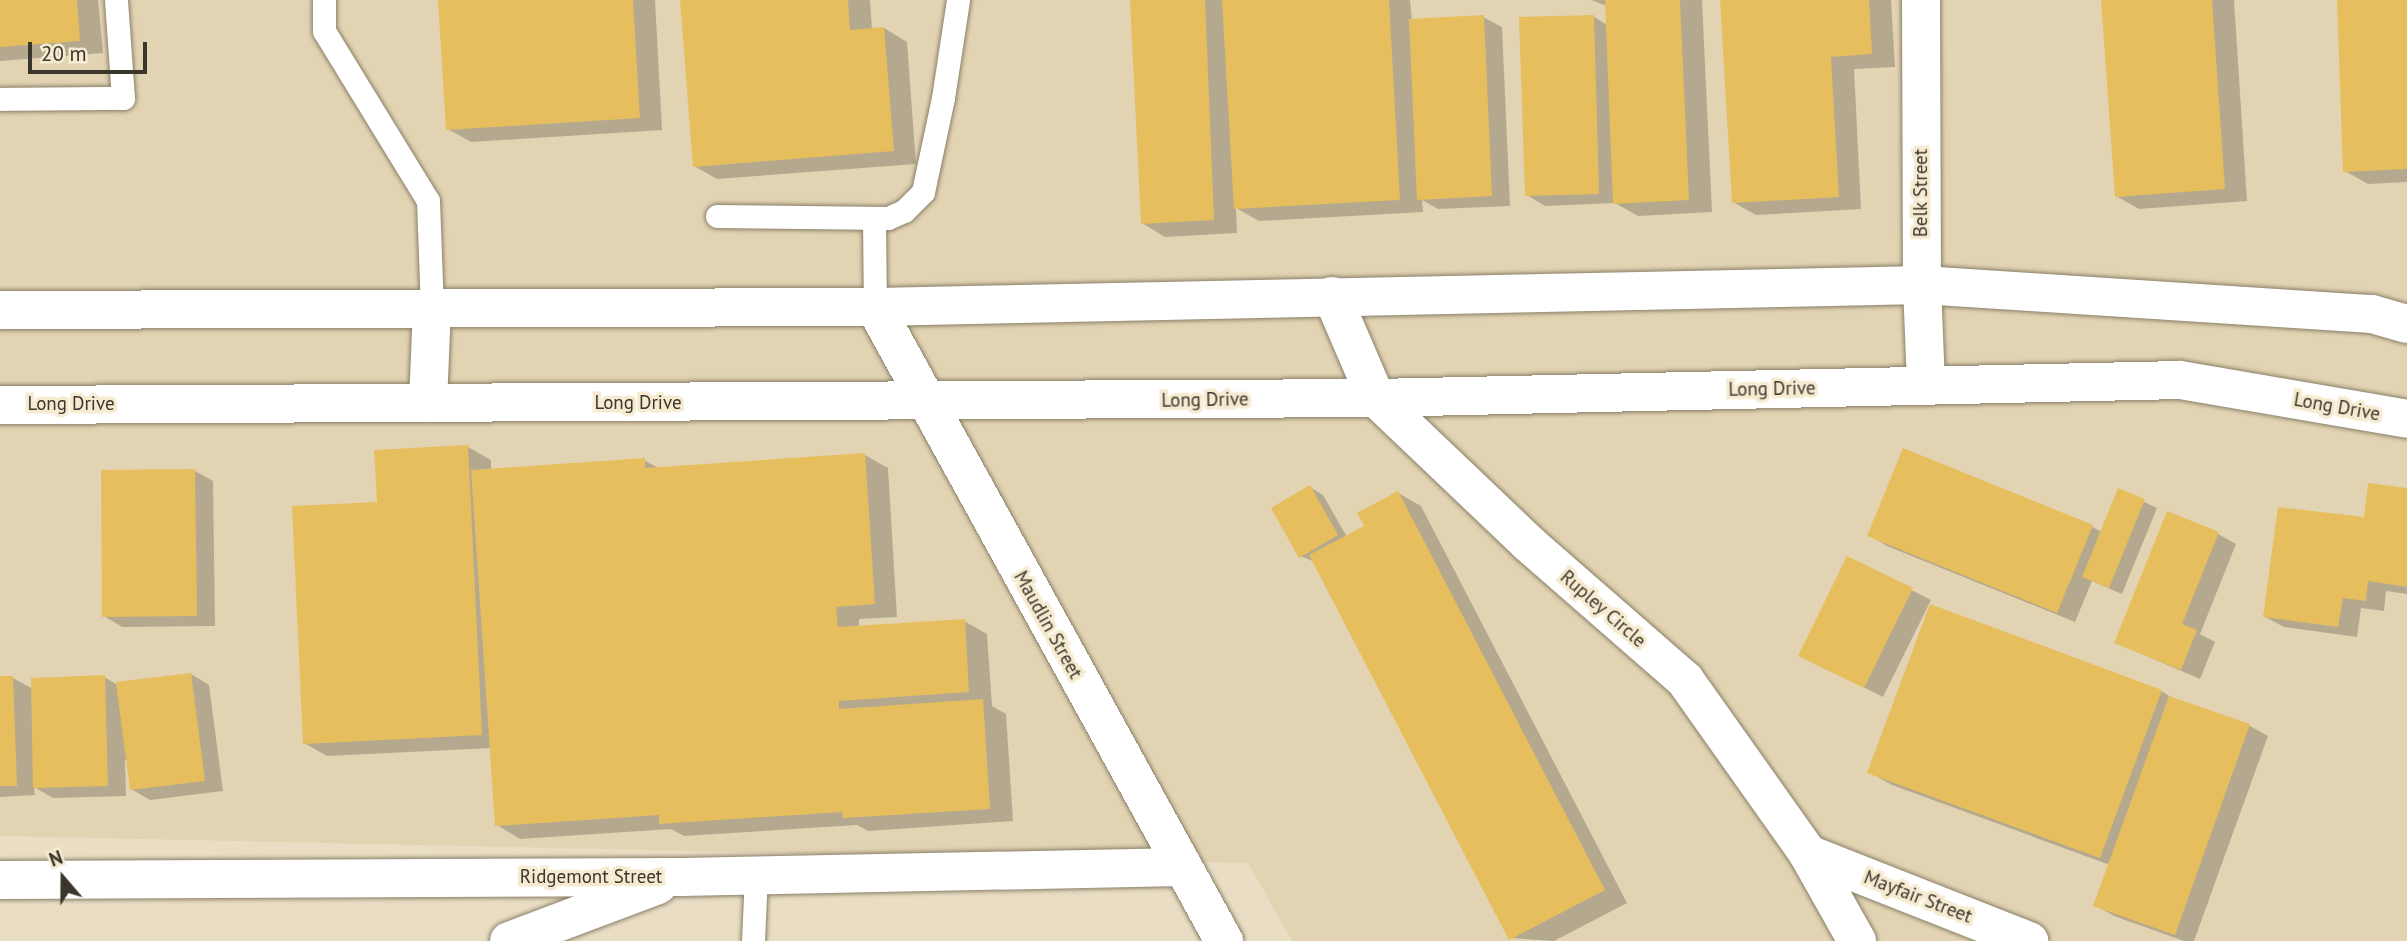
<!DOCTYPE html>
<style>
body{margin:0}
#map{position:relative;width:2407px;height:941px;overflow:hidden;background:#e9dec4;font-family:"PT Sans",sans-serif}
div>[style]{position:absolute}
.built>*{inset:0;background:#e2d4b3}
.shadow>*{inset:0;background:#0003}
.building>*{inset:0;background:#e6be5e}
.roads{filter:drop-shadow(0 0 2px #8a7f68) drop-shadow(0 0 2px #8a7f68)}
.lane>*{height:23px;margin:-11.5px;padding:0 11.5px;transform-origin:11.5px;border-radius:11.5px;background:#fff}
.street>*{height:38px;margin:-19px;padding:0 19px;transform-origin:19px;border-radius:19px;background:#fff}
.secondary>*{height:38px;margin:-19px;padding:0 19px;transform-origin:19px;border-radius:19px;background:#fff}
span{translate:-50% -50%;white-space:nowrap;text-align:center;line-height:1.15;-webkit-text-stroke:7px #f6ebd1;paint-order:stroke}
.street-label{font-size:19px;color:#3b362c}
.north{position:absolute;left:28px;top:843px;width:70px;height:70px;-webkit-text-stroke:5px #f6ebd1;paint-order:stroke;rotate:340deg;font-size:19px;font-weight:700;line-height:28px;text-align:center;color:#3b362c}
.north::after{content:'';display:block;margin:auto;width:24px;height:32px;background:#3b362c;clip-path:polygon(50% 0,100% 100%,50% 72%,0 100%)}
.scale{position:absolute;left:28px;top:42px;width:119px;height:32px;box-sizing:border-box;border:4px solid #3b362c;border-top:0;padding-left:9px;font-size:21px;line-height:24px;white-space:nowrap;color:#3b362c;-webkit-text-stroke:5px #f6ebd1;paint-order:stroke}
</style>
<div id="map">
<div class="built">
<i style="clip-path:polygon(0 0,2407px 0,2407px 941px,1292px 941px,1248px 863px,0 836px)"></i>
</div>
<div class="shadow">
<i style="clip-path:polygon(0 0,98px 0,103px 53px,0 61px)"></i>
<i style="clip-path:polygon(440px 0,655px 0,662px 130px,471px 142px,448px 129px)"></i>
<i style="clip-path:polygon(682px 0,870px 0,872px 30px,884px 28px,907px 42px,916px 164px,717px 179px,694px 166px)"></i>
<i style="clip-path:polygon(1132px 0,1410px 0,1412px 21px,1483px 17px,1502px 27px,1510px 206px,1438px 209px,1422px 200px,1423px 212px,1259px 221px,1236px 208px,1237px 233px,1165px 237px,1142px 223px)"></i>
<i style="clip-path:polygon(1591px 0,1702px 0,1712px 212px,1638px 216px,1615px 203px,1545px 206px,1527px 195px,1593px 16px,1607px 25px,1607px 6px)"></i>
<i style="clip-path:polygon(1722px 0,1891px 0,1895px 67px,1854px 69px,1861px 209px,1756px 215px,1733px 202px)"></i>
<i style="clip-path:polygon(2103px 0,2234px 0,2247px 201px,2139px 209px,2116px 196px)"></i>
<i style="clip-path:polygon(2339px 0,2407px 0,2407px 182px,2368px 184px,2345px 171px)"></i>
<i style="clip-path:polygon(468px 447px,491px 460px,491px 470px,644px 460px,660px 469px,865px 455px,888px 468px,897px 617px,859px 619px,859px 628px,964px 621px,987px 634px,992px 706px,1006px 714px,1013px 821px,868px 831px,857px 825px,684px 836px,671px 829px,520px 839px,497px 825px,492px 748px,327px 756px,304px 743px,379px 503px)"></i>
<i style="clip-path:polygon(195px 471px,213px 481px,215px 626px,122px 627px,104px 616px)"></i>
<i style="clip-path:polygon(1310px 487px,1323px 495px,1347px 537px,1366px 527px,1398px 493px,1421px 506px,1627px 903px,1554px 941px,1510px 938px,1315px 562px,1300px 556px)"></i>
<i style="clip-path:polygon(2119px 490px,2157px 508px,2122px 594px,2092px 581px,2075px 622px,1887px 546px,1869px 535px,2092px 527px,2102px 532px)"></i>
<i style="clip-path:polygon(2407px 490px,2407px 594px,2386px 591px,2384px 611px,2361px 608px,2357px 637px,2284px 627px,2265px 617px,2365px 519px)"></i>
<i style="clip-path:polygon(2218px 534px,2236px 544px,2200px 634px,2215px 642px,2200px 679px,2116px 643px)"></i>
<i style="clip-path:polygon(1848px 558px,1931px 600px,1883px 697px,1800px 655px)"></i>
<i style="clip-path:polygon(1931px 607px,2161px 691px,2176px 700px,2250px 726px,2268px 736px,2194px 941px,2184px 941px,2114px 916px,2095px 905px,2110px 865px,1892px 785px,1869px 772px)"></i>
<i style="clip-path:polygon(191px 674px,209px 685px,223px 791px,150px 800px,131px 789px,127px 760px,125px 760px,126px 796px,53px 798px,34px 787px,35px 795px,0 797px,0 678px,13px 678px,33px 689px,104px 677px,116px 684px)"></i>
</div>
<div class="building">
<i style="clip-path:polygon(0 0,77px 0,80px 41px,0 47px)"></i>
<i style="clip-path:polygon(438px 0,633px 0,640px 118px,446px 130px)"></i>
<i style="clip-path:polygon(680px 0,848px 0,850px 30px,884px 27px,894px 151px,693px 167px)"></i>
<i style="clip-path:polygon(1130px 0,1205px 0,1214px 220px,1141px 224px)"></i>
<i style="clip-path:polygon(1222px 0,1389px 0,1400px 200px,1234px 209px)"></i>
<i style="clip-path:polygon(1605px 0,1680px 0,1689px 200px,1613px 204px)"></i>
<i style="clip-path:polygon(1720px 0,1869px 0,1872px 54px,1831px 57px,1839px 197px,1732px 203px)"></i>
<i style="clip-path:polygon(2101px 0,2212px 0,2225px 189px,2115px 197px)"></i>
<i style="clip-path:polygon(2337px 0,2407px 0,2407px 169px,2343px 172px)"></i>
<i style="clip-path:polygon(1484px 15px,1492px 196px,1417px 200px,1409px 19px)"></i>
<i style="clip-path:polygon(1594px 15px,1599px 194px,1525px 196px,1519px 17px)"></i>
<i style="clip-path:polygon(468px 445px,482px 735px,303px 744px,292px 506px,377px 502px,374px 450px)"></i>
<i style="clip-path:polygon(1903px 448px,2093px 525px,2057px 613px,1867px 536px)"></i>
<i style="clip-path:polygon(865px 453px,875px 604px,836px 607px,838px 627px,965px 619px,969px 692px,839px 701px,839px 709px,983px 699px,990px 809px,843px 818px,842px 812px,659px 824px,659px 815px,495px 826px,471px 470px,645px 458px,645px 468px)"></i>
<i style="clip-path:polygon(195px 469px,197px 616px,102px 617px,101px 470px)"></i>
<i style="clip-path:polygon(2368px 483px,2407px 488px,2407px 587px,2368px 581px,2366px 601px,2343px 598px,2338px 627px,2263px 617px,2278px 507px,2364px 517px)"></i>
<i style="clip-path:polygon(1310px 485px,1338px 535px,1299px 558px,1271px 508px)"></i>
<i style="clip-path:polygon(2118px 488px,2145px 499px,2109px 588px,2082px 577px)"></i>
<i style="clip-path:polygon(1398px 491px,1605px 890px,1509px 940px,1309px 555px,1364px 526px,1357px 513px)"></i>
<i style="clip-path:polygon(2167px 511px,2219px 532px,2182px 624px,2197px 630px,2181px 670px,2114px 643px)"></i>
<i style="clip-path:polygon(1847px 556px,1913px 588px,1864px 688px,1798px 656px)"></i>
<i style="clip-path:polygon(1930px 604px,2162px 690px,2100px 858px,1867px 773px)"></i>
<i style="clip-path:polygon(191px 673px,205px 781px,130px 790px,116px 682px)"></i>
<i style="clip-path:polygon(105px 675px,108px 786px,33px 788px,31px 678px)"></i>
<i style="clip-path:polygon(0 676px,13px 676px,17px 786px,0 786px)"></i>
<i style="clip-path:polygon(2169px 696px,2250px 724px,2175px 935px,2093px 906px)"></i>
</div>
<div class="roads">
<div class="lane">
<i style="left:324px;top:0;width:31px;rotate:90deg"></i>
<i style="left:324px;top:31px;width:199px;rotate:58.5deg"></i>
<i style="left:428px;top:201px;width:108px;rotate:87.9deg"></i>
<i style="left:0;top:99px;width:123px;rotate:-0.5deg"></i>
<i style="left:123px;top:98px;width:98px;rotate:-94.1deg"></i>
<i style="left:717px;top:216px;width:171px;rotate:0.7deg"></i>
<i style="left:888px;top:218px;width:17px;rotate:-24deg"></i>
<i style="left:904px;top:211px;width:27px;rotate:-45deg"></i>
<i style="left:923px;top:192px;width:96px;rotate:-78deg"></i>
<i style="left:943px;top:98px;width:99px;rotate:-81.3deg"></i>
<i style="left:874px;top:218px;width:89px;rotate:89.4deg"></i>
<i style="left:753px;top:941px;width:66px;rotate:-87.4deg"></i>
</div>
<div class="street">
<i style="left:1921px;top:0;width:285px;rotate:89.8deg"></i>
<i style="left:1922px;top:285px;width:101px;rotate:87.7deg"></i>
<i style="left:1332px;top:296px;width:111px;rotate:66.7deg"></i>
<i style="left:1376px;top:398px;width:210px;rotate:43.6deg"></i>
<i style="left:1528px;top:543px;width:208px;rotate:41.1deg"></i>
<i style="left:1685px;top:680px;width:213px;rotate:54.7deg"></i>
<i style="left:1808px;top:854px;width:100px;rotate:60.6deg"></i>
<i style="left:875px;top:307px;width:724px;rotate:61.17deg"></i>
<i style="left:1808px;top:854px;width:238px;rotate:21.5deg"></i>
<i style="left:0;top:880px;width:681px;rotate:-0.25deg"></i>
<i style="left:681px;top:877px;width:502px;rotate:-1.14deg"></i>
<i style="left:509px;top:941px;width:159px;rotate:-20.6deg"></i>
</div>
<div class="secondary">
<i style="left:0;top:310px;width:875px;rotate:-0.2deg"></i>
<i style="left:875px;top:307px;width:1047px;rotate:-1.2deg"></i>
<i style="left:1922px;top:285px;width:451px;rotate:3.7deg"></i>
<i style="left:2372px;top:314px;width:36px;rotate:16deg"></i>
<i style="left:428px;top:403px;width:94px;rotate:-87.6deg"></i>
<i style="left:0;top:405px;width:1376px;rotate:-0.29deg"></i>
<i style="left:1376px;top:398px;width:804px;rotate:-1.28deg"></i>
<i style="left:2180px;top:380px;width:230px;rotate:9.7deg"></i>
</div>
</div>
<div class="street-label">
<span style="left:1921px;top:193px;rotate:-90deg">Belk Street</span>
<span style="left:1772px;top:389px;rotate:-1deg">Long Drive</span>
<span style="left:1205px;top:400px;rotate:-1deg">Long Drive</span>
<span style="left:638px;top:403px">Long Drive</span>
<span style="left:71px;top:404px">Long Drive</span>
<span style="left:2337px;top:407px;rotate:10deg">Long Drive</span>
<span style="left:1603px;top:609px;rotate:41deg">Rupley Circle</span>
<span style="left:1048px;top:625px;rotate:61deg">Maudlin Street</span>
<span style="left:591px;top:877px">Ridgemont Street</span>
<span style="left:1918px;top:897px;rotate:21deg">Mayfair Street</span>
</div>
<div class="north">N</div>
<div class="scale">20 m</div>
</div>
